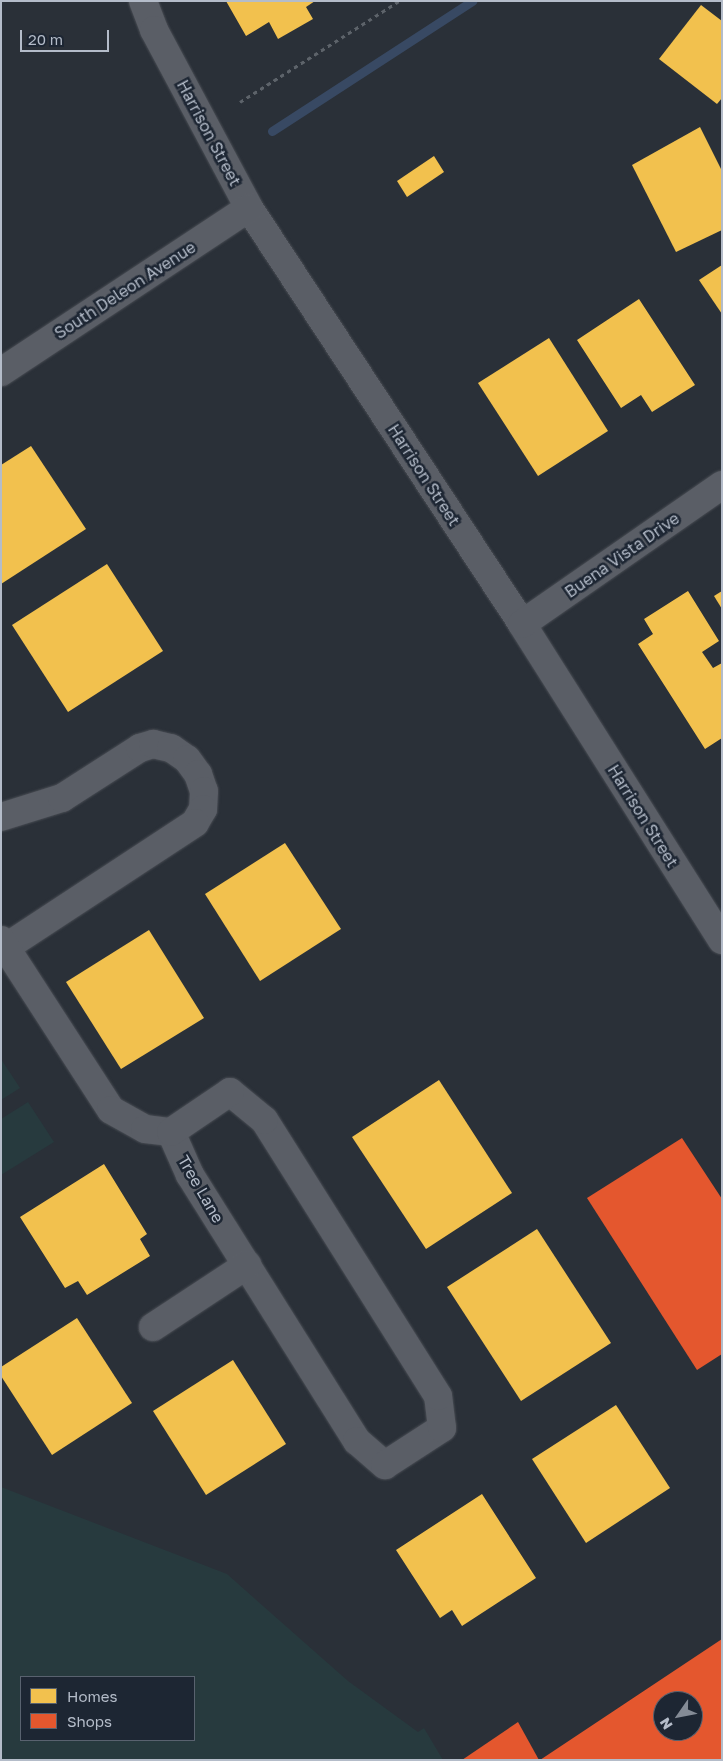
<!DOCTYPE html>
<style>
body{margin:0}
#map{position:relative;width:723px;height:1761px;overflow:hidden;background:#2a3038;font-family:"Golos Text",sans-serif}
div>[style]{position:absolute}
.green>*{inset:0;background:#273a3e}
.homes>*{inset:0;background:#f2c14e}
.shops>*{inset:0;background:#e4572e}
.stream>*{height:9px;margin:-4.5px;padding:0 4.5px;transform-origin:4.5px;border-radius:4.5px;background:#384963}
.path>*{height:3px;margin-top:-1.5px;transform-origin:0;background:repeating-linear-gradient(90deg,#5d636a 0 4px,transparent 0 8px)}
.roads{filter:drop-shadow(0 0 1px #484c53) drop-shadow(0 0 1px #484c53)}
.minor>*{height:28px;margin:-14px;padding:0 14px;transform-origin:14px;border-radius:14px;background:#5a5e66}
span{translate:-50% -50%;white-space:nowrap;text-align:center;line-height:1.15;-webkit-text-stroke:5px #1d2633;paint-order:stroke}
.street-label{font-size:16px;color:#b4bcc9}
.frame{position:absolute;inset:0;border:2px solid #b4bcc9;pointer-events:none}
.legend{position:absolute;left:20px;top:1676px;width:175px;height:65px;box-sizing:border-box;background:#1d2633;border:1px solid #59626f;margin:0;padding:6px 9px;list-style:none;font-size:15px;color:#b4bcc9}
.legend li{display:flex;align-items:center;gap:10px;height:25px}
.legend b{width:25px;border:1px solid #59626f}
.north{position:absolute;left:653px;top:1691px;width:50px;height:50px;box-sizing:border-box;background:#1d2633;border:1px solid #59626f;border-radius:50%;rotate:237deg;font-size:14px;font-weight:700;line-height:20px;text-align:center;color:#b4bcc9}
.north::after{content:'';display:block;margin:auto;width:18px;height:22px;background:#848b96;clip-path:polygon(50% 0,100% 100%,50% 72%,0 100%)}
.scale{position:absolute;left:20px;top:30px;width:89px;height:22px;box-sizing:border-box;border:2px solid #b4bcc9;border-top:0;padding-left:6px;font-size:15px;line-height:18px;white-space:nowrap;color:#b4bcc9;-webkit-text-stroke:4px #1d2633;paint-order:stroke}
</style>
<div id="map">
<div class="green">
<i style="clip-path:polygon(1px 1059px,20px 1088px,1px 1100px)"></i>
<i style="clip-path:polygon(28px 1102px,54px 1142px,1px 1175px,1px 1119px)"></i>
<i style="clip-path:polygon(evenodd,1px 1487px,227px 1574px,348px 1681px,418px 1732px,424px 1728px,443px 1760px,1px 1760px,1px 1487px,21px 1677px,194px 1677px,194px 1740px,21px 1740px,21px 1677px)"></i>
</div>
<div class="homes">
<i style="clip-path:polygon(226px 1px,315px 1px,306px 7px,313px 19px,278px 39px,269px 22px,246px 36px)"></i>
<i style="clip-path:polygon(701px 5px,722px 21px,722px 98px,717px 104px,659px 59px)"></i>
<i style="clip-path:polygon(700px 127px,722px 171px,722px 230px,676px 252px,632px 165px)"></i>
<i style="clip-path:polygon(434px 156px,444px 172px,407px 197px,397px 181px)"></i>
<i style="clip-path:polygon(722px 265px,722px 314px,699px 280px)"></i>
<i style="clip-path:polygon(639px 299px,695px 385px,652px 412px,641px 395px,621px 408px,577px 340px)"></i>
<i style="clip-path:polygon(549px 338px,608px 431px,538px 476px,478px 383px)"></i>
<i style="clip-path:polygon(31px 446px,86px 529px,1px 584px,1px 465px)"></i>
<i style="clip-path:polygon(107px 564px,163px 651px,68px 712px,12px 625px)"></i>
<i style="clip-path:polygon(688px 591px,719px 641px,702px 652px,713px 668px,722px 663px,722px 738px,705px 749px,638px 644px,653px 634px,644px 619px)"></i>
<i style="clip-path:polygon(722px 591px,722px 609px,714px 596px)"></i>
<i style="clip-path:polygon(285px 843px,341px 929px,260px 981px,205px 894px)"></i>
<i style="clip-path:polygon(149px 930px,204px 1018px,121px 1069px,66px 982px)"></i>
<i style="clip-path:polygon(439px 1080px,512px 1193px,426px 1249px,352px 1137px)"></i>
<i style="clip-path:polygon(104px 1164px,147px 1234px,140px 1239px,150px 1256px,87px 1295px,78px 1281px,65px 1288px,20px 1217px)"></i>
<i style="clip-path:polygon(537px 1229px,611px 1343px,521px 1401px,447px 1287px)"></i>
<i style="clip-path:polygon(77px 1318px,132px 1403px,52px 1455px,1px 1376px,1px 1367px)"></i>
<i style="clip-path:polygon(233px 1360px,286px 1444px,206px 1495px,153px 1411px)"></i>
<i style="clip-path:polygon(616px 1405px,670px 1488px,586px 1543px,532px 1459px)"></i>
<i style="clip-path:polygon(482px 1494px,536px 1578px,462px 1626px,452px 1610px,440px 1618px,396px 1550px)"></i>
</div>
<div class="shops">
<i style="clip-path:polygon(682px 1138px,722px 1199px,722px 1354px,697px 1370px,587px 1198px)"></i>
<i style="clip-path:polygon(evenodd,722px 1639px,722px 1760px,540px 1760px,722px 1639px,663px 1701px,693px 1701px,693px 1731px,663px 1731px,663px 1701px)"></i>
<i style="clip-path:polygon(518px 1722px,539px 1760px,462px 1760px)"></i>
</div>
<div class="stream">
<i style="left:272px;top:131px;width:239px;rotate:-33deg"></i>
</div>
<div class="path">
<i style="left:240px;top:102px;width:188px;rotate:-32.4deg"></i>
</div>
<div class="roads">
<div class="minor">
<i style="left:143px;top:1px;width:31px;rotate:69deg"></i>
<i style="left:154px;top:30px;width:202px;rotate:61.9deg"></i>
<i style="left:249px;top:208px;width:498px;rotate:56.7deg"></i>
<i style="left:522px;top:624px;width:374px;rotate:57.7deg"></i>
<i style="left:1px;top:372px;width:297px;rotate:-33.5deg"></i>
<i style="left:522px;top:624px;width:244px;rotate:-34.8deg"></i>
<i style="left:1px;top:817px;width:64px;rotate:-17.3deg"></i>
<i style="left:62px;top:798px;width:93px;rotate:-32.7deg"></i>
<i style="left:140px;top:748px;width:14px;rotate:-17deg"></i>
<i style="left:153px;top:744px;width:18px;rotate:13deg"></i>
<i style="left:171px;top:748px;width:19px;rotate:35deg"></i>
<i style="left:187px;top:759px;width:19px;rotate:54deg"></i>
<i style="left:198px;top:774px;width:18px;rotate:71deg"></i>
<i style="left:204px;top:791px;width:18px;rotate:93deg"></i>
<i style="left:203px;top:809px;width:16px;rotate:120deg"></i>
<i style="left:195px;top:823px;width:226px;rotate:146.7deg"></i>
<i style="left:1px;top:940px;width:202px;rotate:57.1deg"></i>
<i style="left:111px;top:1110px;width:39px;rotate:29deg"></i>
<i style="left:145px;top:1129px;width:26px;rotate:7deg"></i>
<i style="left:171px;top:1132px;width:47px;rotate:66.2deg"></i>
<i style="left:190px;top:1175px;width:314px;rotate:57.9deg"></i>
<i style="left:357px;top:1441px;width:37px;rotate:41deg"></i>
<i style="left:385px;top:1465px;width:68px;rotate:-33deg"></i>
<i style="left:442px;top:1428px;width:32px;rotate:-97deg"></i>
<i style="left:438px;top:1396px;width:326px;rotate:-122.2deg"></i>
<i style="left:264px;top:1120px;width:44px;rotate:-140.5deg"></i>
<i style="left:230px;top:1092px;width:71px;rotate:145.9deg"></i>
<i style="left:153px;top:1327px;width:113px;rotate:-33.4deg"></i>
</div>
</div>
<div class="street-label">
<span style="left:209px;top:133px;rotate:62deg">Harrison Street</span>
<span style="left:125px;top:290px;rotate:-33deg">South Deleon Avenue</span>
<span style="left:424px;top:475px;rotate:57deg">Harrison Street</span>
<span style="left:622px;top:555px;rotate:-35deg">Buena Vista Drive</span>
<span style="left:643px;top:816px;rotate:58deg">Harrison Street</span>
<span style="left:201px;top:1189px;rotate:60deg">Tree Lane</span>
</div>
<div class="frame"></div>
<ul class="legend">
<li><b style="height:14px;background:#f2c14e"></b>Homes</li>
<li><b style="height:14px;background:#e4572e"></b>Shops</li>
</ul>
<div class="north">N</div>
<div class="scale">20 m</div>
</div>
